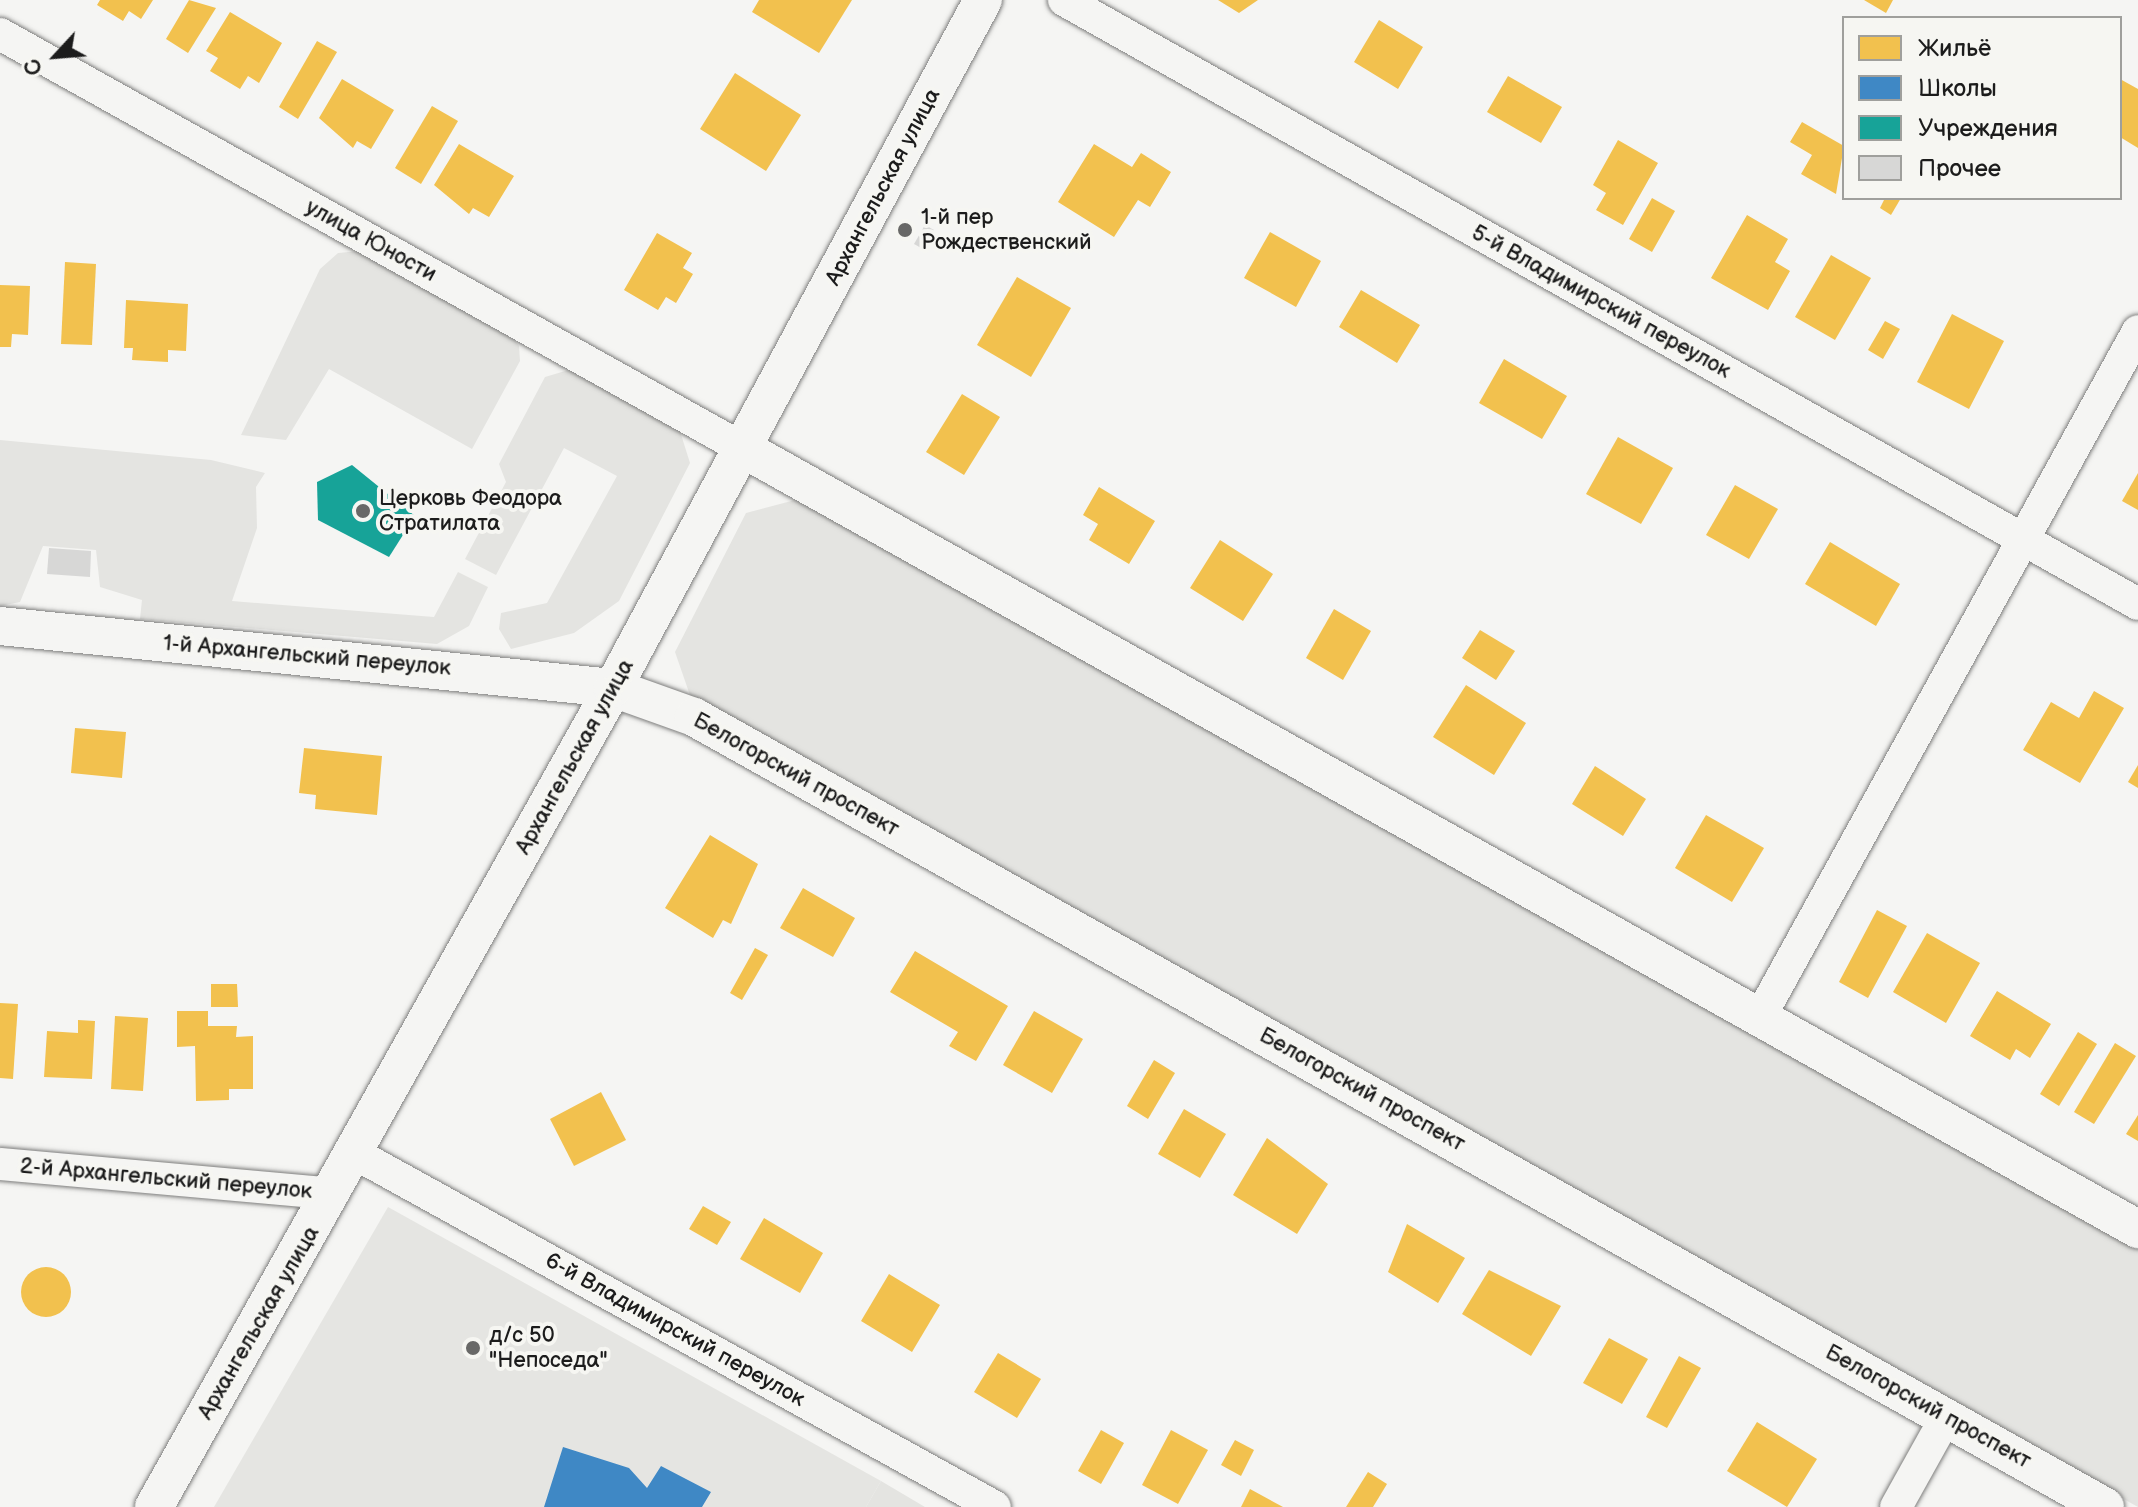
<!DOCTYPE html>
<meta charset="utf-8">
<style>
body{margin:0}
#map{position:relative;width:2138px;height:1507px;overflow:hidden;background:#f5f5f3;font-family:"Balsamiq Sans",sans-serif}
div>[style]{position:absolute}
.built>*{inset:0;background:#e5e5e2}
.green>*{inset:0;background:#e4e4e1}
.homes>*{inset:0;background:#f2c14e}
.round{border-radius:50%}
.schools>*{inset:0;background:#3f88c5}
.public>*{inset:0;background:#17a398}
.building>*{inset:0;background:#d7d7d6}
.roads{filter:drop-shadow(0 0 2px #7e7e7d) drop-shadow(0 0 2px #7e7e7d)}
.minor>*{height:32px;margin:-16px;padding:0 16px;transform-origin:16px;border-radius:16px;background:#f5f5f3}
.tertiary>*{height:38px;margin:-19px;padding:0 19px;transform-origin:19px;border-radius:19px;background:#f5f5f3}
.dots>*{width:22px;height:22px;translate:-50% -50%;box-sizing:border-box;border:4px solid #f6f6f2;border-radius:50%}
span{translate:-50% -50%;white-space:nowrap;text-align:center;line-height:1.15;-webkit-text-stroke:8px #f6f6f2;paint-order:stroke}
.street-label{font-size:22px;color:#1c1c1c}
.poi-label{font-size:22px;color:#1c1c1c}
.left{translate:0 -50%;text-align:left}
.legend{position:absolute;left:1842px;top:16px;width:280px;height:184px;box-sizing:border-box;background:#f6f6f2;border:2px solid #9f9f9c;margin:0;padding:10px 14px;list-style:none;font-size:24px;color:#1c1c1c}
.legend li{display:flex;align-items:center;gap:16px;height:40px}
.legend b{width:40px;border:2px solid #9f9f9c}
.north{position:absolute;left:16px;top:16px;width:80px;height:80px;-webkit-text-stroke:6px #f6f6f2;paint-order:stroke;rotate:244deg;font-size:22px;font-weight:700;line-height:32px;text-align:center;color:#1c1c1c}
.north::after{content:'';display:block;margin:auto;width:28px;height:36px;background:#1c1c1c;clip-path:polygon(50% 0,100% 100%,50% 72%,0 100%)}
</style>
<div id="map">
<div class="built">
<i style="clip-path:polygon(388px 1207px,881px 1481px,866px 1507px,214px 1507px)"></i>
</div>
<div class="green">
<i style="clip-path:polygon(360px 251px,509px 333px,519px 346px,520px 361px,472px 449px,329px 369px,286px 440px,241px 435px,320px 269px,338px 253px)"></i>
<i style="clip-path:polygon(575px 368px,679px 428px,690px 463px,619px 601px,574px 633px,511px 649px,499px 629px,501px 613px,547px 603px,617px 476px,564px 448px,496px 575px,465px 559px,506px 482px,499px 464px,545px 377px)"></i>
<i style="clip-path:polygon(0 440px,211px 460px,265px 473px,256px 487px,257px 528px,232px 601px,434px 617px,458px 572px,488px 587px,469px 626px,437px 644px,140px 619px,142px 600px,100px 587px,96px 550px,43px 546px,20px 602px,0 606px)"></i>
<i style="clip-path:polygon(799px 499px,2138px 1248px,2138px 1507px,692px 701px,675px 652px,746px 513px)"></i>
<i style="clip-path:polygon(881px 1481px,925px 1507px,866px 1507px)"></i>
</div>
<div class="homes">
<i style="clip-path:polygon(100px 0,153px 0,141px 19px,129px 11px,123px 21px,97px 5px)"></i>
<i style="clip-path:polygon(189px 0,216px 8px,188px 53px,166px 39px)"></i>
<i style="clip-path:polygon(759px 0,852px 0,819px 53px,752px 12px)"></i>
<i style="clip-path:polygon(1218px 0,1258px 0,1239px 13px)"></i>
<i style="clip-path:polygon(1864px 0,1893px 0,1886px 13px)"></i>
<i style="clip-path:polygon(230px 12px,282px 43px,259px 83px,248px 76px,240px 89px,210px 71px,218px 58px,206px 51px)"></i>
<i style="clip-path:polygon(1379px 20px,1423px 47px,1398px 89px,1354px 62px)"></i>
<i style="clip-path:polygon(317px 41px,337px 52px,298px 119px,279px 107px)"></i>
<i style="clip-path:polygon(735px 73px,801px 115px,766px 171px,700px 129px)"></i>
<i style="clip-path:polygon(1508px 76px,1562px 107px,1541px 143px,1487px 112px)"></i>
<i style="clip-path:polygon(342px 79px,394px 110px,371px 149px,357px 141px,353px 148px,319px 118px)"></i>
<i style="clip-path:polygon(2120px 79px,2138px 89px,2138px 148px,2120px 137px)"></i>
<i style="clip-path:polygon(432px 106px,458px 121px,421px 184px,395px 168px)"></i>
<i style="clip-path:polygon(1802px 122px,1844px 146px,1836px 194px,1801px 174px,1812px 155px,1790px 142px)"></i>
<i style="clip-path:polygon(1618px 140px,1658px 163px,1623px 225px,1596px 210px,1606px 193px,1593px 185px)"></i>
<i style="clip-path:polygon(459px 144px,514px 176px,489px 217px,473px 208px,469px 214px,434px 185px)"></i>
<i style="clip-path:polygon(1094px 144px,1132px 167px,1141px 153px,1171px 172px,1150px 207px,1138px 200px,1114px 237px,1058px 202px)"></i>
<i style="clip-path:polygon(1652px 198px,1675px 211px,1652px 252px,1629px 239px)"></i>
<i style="clip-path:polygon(1885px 198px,1901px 198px,1891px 215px,1880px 208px)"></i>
<i style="clip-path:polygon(1747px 215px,1788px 239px,1775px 262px,1790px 271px,1768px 310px,1711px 278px)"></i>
<i style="clip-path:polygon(1270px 232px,1321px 261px,1296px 307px,1244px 278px)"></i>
<i style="clip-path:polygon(657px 233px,692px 253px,683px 268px,693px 274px,676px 303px,666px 297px,658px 310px,624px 290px)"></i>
<i style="clip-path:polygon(1831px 255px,1871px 278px,1835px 340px,1795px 317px)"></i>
<i style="clip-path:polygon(65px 262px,96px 264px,92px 345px,61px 344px)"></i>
<i style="clip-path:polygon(1017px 277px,1071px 308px,1031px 377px,977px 345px)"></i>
<i style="clip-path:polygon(0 285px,30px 286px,28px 335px,12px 334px,11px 347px,0 347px)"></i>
<i style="clip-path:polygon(1361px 290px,1420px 325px,1397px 363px,1339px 327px)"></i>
<i style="clip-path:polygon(126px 300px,188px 304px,186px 351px,168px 350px,168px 362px,132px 360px,133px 348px,124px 348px)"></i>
<i style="clip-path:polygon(1952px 314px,2004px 341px,1969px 409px,1917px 382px)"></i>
<i style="clip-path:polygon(1885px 321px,1900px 329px,1883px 359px,1868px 350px)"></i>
<i style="clip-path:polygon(1504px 359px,1567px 396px,1542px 439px,1479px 403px)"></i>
<i style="clip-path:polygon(962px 394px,1000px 417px,964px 475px,926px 452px)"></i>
<i style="clip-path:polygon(1618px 437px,1673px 468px,1641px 524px,1586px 494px)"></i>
<i style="clip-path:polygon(2138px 473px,2138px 510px,2122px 501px)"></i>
<i style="clip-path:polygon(1735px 485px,1778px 509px,1749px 559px,1706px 535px)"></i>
<i style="clip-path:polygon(1099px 487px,1155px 521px,1129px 564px,1089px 540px,1098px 524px,1083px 515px)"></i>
<i style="clip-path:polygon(1220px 540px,1273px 574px,1243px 621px,1190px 588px)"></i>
<i style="clip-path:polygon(1830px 542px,1900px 584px,1876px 626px,1805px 584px)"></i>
<i style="clip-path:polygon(1334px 609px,1371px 631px,1343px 680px,1306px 658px)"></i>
<i style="clip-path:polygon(1480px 630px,1515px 651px,1496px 680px,1462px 658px)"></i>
<i style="clip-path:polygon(1466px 685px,1526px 723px,1494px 775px,1433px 737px)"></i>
<i style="clip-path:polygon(2094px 691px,2124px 708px,2080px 783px,2023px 750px,2051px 702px,2079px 718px)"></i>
<i style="clip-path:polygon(75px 728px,126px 732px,122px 778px,71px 773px)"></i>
<i style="clip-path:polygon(304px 748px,382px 756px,377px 815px,315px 809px,316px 795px,299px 793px)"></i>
<i style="clip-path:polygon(2138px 765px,2138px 788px,2128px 782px)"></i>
<i style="clip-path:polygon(1595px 766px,1646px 799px,1623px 836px,1572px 804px)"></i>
<i style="clip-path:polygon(1706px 815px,1764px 848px,1732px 902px,1675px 868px)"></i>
<i style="clip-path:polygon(710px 835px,758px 864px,731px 924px,723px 920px,713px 938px,665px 908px)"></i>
<i style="clip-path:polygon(803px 888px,855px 918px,833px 957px,780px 928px)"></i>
<i style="clip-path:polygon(1877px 910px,1907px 926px,1868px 998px,1839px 982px)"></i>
<i style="clip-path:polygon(1927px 933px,1980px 963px,1946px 1023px,1893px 992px)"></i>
<i style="clip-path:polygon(755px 948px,768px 955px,742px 1000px,730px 993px)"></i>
<i style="clip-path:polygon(915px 951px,1008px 1006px,976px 1061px,949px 1046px,958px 1032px,890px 992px)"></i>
<i style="clip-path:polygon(211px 984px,237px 984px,238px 1007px,211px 1007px)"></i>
<i style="clip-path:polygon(1997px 991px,2051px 1024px,2030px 1058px,2016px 1049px,2010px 1060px,1970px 1036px)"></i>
<i style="clip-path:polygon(0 1003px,18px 1004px,13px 1079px,0 1078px)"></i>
<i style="clip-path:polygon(177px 1011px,208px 1011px,208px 1026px,237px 1026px,236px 1037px,253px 1036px,253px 1089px,229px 1089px,229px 1100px,196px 1101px,195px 1046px,177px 1047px)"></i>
<i style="clip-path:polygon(1034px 1011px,1083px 1039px,1052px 1093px,1003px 1065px)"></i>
<i style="clip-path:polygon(115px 1016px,148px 1018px,143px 1091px,111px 1089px)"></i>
<i style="clip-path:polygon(78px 1020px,95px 1021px,92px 1079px,44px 1077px,47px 1031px,78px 1033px)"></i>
<i style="clip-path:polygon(2078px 1032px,2097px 1044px,2059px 1106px,2040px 1094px)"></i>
<i style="clip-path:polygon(2115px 1043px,2136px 1056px,2094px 1124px,2074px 1112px)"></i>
<i style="clip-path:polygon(1154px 1060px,1175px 1073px,1148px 1119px,1127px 1106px)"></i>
<i style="clip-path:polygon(601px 1092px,626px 1140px,574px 1166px,550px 1119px)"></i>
<i style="clip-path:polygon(1184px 1109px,1226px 1134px,1200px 1178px,1158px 1154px)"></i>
<i style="clip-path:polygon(2138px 1115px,2138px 1141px,2126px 1134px)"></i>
<i style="clip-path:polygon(1267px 1138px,1328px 1184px,1297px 1234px,1233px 1195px)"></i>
<i style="clip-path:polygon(703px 1206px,731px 1222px,717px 1245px,689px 1229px)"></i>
<i style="clip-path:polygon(764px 1218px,823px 1253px,800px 1293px,740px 1259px)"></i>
<i style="clip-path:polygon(1407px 1224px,1465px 1258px,1438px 1303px,1388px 1272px)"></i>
<i class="round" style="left:21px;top:1267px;width:50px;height:50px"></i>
<i style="clip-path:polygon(1489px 1270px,1561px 1306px,1531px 1356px,1462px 1314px)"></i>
<i style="clip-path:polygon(889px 1274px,940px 1305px,912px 1352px,861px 1321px)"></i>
<i style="clip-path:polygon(1609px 1338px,1648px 1359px,1622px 1404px,1583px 1383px)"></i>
<i style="clip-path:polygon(998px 1353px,1041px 1379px,1017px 1418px,974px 1392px)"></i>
<i style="clip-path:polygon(1679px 1356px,1701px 1368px,1667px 1428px,1646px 1417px)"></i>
<i style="clip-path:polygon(1757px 1422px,1817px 1459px,1787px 1507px,1727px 1471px)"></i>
<i style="clip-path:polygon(1101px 1430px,1124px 1443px,1101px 1484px,1078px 1471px)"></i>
<i style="clip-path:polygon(1171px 1430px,1208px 1450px,1178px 1504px,1142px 1485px)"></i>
<i style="clip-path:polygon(1235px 1440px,1254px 1450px,1241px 1476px,1221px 1465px)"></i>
<i style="clip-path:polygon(1368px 1472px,1387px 1484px,1373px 1507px,1346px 1507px)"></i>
<i style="clip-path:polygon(1250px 1489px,1283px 1507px,1241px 1507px)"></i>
</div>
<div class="schools">
<i style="clip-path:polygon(563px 1447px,629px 1468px,647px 1488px,661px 1466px,711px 1492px,702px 1507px,544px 1507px)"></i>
</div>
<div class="public">
<i style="clip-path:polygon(352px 465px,415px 516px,389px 557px,318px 520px,317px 482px)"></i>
</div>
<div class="building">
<i style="clip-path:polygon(925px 225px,934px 230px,923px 249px,914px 244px)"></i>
<i style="clip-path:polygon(49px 548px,91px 551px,90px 577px,47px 574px)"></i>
</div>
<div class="roads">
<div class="minor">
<i style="left:1064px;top:0;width:1232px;rotate:29.35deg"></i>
<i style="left:0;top:34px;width:850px;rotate:29.16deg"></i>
<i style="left:1760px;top:1017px;width:783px;rotate:-61.14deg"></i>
<i style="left:354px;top:1153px;width:732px;rotate:28.91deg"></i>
<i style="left:0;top:1164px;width:334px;rotate:5.1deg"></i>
<i style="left:1896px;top:1507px;width:103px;rotate:-60.9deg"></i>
</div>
<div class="tertiary">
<i style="left:742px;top:448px;width:1600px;rotate:29.23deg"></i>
<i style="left:0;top:626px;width:616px;rotate:5.78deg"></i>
<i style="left:613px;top:688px;width:86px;rotate:19.7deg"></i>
<i style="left:694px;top:717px;width:1617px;rotate:29.24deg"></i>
<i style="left:154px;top:1507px;width:939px;rotate:-60.73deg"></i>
<i style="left:613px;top:688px;width:781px;rotate:-61.73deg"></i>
</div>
</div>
<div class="dots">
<i style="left:905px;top:230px;background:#686867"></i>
<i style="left:363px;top:511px;background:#686867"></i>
<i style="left:473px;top:1348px;background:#686867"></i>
</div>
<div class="street-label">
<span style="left:883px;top:187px;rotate:-62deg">Архангельская улица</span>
<span style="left:371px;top:241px;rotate:29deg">улица Юности</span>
<span style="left:1601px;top:302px;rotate:29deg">5-й Владимирский переулок</span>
<span style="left:307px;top:656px;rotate:5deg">1-й Архангельский переулок</span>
<span style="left:575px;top:757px;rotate:-61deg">Архангельская улица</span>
<span style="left:796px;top:775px;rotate:29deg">Белогорский проспект</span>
<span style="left:1362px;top:1090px;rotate:29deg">Белогорский проспект</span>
<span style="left:166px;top:1179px;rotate:5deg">2-й Архангельский переулок</span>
<span style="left:259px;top:1323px;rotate:-60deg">Архангельская улица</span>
<span style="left:675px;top:1330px;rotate:29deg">6-й Владимирский переулок</span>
<span style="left:1928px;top:1407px;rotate:29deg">Белогорский проспект</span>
</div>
<div class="poi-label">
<span class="left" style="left:921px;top:230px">1-й пер<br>Рождественский</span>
<span class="left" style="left:379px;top:511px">Церковь Феодора<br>Стратилата</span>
<span class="left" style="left:489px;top:1348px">д/с 50<br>"Непоседа"</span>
</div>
<ul class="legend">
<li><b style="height:22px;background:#f2c14e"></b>Жильё</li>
<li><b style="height:22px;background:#3f88c5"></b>Школы</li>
<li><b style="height:22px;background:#17a398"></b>Учреждения</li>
<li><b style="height:22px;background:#d7d7d6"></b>Прочее</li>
</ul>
<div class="north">С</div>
</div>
